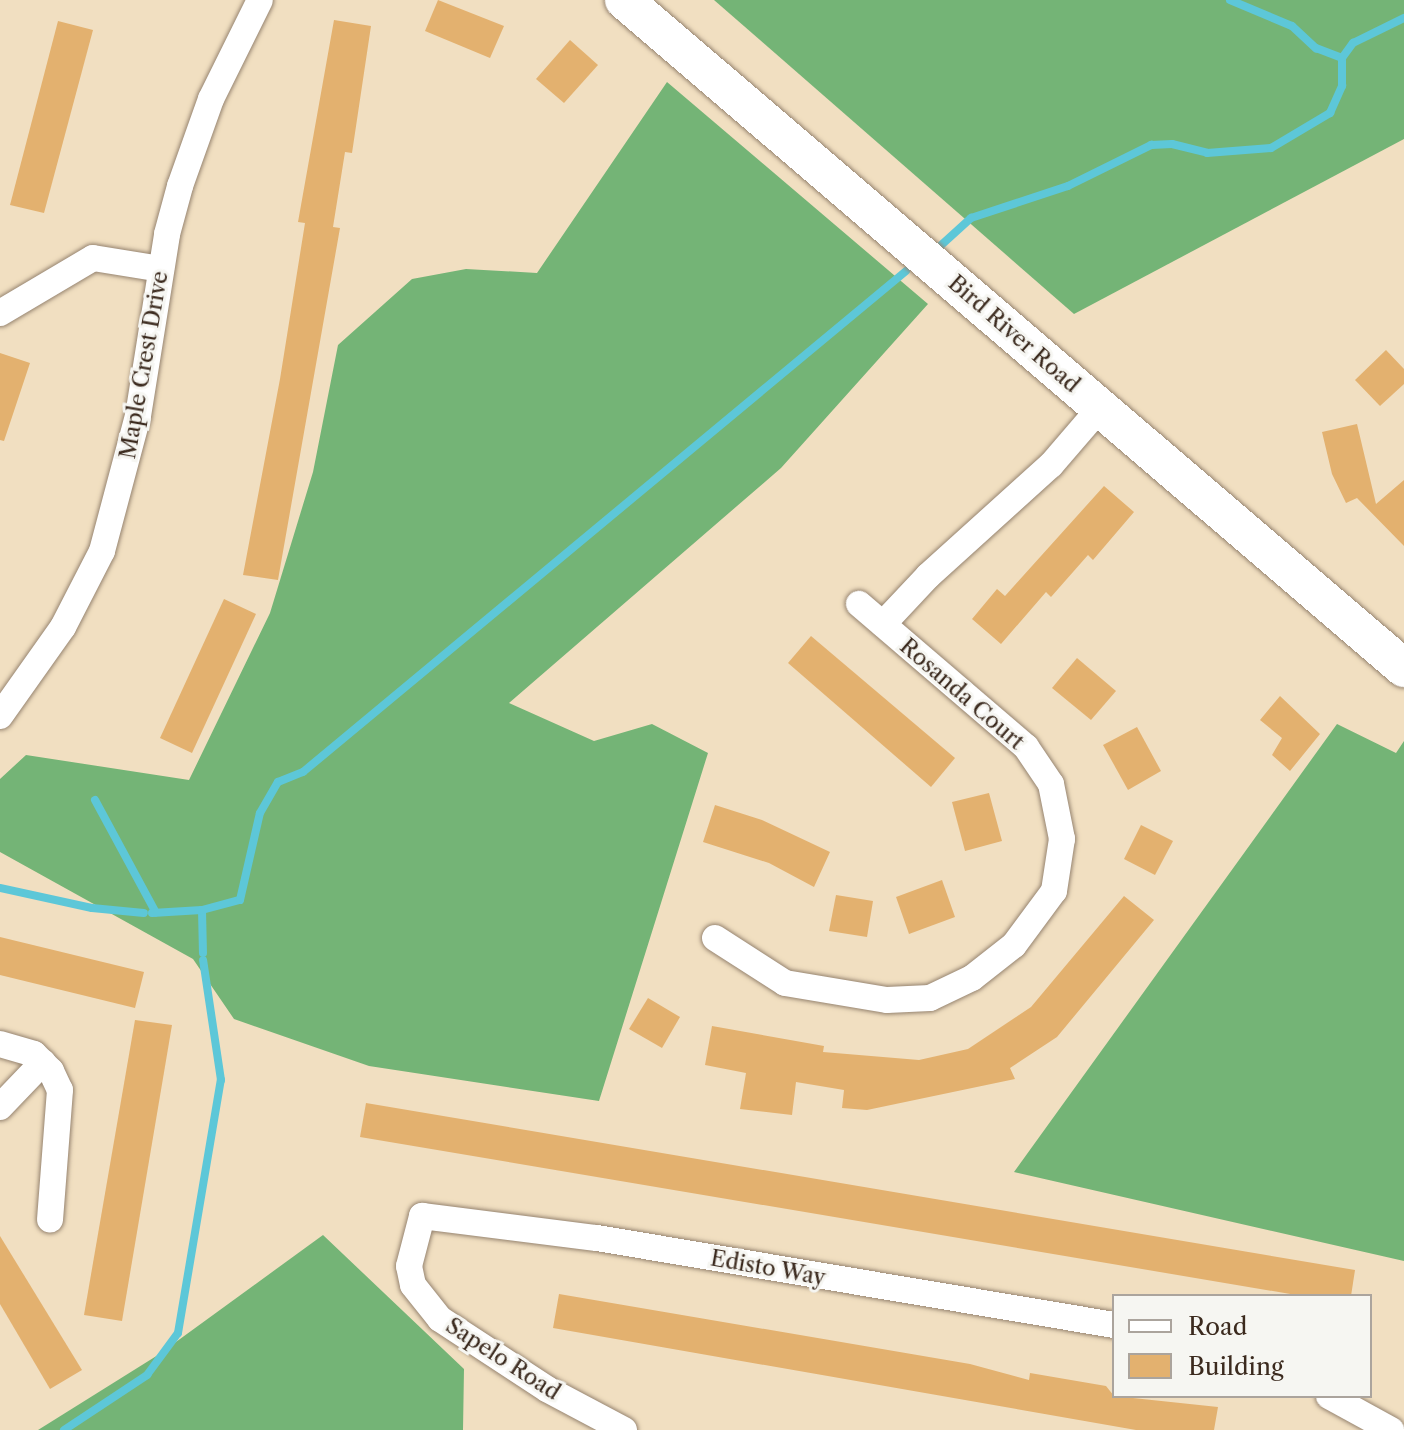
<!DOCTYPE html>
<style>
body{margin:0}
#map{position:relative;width:1404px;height:1430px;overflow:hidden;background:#f1dfc1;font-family:"Libre Caslon Text",serif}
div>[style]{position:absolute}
.forest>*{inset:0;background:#74b476}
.stream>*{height:8px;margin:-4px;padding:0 4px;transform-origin:4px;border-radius:4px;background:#5dc7d8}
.building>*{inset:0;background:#e3b16f}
.roads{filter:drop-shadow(0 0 2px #968470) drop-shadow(0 0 2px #968470)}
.street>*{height:26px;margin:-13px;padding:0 13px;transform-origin:13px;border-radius:13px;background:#fff}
.secondary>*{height:38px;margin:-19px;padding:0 19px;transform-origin:19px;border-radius:19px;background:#fff}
span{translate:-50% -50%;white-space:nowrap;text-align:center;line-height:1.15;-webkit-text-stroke:6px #f6f6f2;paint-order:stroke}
.street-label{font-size:22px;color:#3b2a1e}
.legend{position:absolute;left:1112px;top:1294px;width:260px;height:104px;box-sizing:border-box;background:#f6f6f2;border:2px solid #aba49d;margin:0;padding:10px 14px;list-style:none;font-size:24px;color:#3b2a1e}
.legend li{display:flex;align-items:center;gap:16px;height:40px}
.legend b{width:40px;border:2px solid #aba49d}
</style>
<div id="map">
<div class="forest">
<i style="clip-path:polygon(714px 0,1404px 0,1404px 139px,1074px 314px)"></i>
<i style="clip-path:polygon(667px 82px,928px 304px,781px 468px,509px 703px,594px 741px,652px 724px,708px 753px,599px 1101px,369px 1066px,234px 1019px,193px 959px,0 852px,0 779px,26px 755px,189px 780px,270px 613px,313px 472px,338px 345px,412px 279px,466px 269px,537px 273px)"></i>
<i style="clip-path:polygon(1337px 724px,1396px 753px,1404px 741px,1404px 1261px,1014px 1172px)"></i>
<i style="clip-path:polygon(323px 1235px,464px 1369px,463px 1430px,38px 1430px,158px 1355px)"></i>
</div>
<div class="stream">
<i style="left:1230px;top:0;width:67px;rotate:22.8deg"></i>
<i style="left:1292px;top:26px;width:33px;rotate:43deg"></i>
<i style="left:1316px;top:48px;width:28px;rotate:21deg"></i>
<i style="left:938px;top:248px;width:45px;rotate:-42.3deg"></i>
<i style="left:971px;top:218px;width:102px;rotate:-18.3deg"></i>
<i style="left:1068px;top:186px;width:93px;rotate:-26.3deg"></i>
<i style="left:1151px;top:145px;width:21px;rotate:-3deg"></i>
<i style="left:1172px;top:144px;width:36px;rotate:14deg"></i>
<i style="left:1207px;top:153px;width:64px;rotate:-4.5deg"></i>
<i style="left:1271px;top:148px;width:69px;rotate:-30.7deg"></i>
<i style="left:1330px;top:113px;width:30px;rotate:-66deg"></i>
<i style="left:1342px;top:86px;width:28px;rotate:-90deg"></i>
<i style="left:1342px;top:58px;width:19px;rotate:-54deg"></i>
<i style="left:1353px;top:43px;width:57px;rotate:-26.1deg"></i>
<i style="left:95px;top:800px;width:128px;rotate:61.6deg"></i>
<i style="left:0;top:888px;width:94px;rotate:12.3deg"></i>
<i style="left:92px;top:908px;width:52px;rotate:5.5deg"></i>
<i style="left:202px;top:910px;width:43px;rotate:88.7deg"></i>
<i style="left:152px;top:913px;width:50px;rotate:-3.4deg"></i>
<i style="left:202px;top:910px;width:39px;rotate:-15deg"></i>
<i style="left:240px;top:900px;width:89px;rotate:-77.1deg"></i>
<i style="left:260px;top:813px;width:36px;rotate:-60deg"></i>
<i style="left:278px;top:782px;width:27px;rotate:-22deg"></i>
<i style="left:303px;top:772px;width:784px;rotate:-39.72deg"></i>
<i style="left:64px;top:1430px;width:100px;rotate:-33.5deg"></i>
<i style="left:147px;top:1375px;width:52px;rotate:-53.6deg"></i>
<i style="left:178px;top:1333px;width:257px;rotate:-80.4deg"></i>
<i style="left:221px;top:1080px;width:121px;rotate:-98.5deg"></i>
</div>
<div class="building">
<i style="clip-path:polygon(438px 0,504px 26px,490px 58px,425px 31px)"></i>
<i style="clip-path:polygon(334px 20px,371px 26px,352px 153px,345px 152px,333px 227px,340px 228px,278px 580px,243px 575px,280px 379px,305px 223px,298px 222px)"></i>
<i style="clip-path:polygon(58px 21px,93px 30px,44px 213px,10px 205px)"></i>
<i style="clip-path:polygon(570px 40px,598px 65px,564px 103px,536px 79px)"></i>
<i style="clip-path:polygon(1386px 350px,1404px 369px,1404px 384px,1380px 406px,1355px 380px)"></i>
<i style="clip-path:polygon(0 353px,30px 363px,4px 441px,0 440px)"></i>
<i style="clip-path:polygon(1357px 424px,1376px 504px,1404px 480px,1404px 546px,1357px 498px,1346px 503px,1332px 474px,1322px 432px)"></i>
<i style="clip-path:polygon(1104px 486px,1134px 512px,1093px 560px,1088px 555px,1051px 597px,1046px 592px,1001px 644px,972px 619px,997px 589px,1005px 596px)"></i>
<i style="clip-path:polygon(224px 599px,256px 614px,192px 753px,160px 738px)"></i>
<i style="clip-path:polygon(811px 636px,955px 758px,931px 787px,788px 663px)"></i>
<i style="clip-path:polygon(1077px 658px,1116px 691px,1091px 720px,1052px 688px)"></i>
<i style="clip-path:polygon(1280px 696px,1320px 734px,1290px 771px,1272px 755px,1282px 738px,1260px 720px)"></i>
<i style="clip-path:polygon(1137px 727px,1161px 771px,1128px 790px,1103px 745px)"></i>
<i style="clip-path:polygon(989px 793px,1002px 841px,965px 851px,952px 802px)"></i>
<i style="clip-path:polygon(715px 805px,762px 820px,830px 852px,814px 887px,769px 863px,703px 842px)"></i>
<i style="clip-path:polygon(1141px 825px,1173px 841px,1155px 875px,1124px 859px)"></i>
<i style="clip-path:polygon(942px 880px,955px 917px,909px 934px,896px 897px)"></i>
<i style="clip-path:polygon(836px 895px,873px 901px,867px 937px,829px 931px)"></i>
<i style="clip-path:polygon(1124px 896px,1154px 920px,1057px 1037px,1010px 1068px,1015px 1079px,867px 1110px,842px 1108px,844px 1090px,796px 1082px,792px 1115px,740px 1109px,746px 1073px,705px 1065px,712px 1026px,824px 1046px,823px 1052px,919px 1060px,968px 1049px,1031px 1007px)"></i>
<i style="clip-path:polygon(0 937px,144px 972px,135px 1008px,0 975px)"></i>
<i style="clip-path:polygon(648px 998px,680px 1017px,662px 1048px,629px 1029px)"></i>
<i style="clip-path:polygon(135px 1020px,172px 1025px,122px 1321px,84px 1315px)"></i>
<i style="clip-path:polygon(366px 1103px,1355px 1270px,1351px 1296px,1302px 1296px,360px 1137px)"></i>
<i style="clip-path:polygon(0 1236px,82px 1370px,50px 1389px,0 1304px)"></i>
<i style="clip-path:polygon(559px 1294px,970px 1364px,1029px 1380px,1030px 1373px,1106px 1386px,1114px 1396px,1218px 1407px,1214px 1430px,1136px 1430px,553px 1328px)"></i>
</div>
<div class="roads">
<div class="street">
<i style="left:0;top:313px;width:108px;rotate:-30.6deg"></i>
<i style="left:93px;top:258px;width:69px;rotate:9.2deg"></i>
<i style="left:883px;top:624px;width:66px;rotate:-46.8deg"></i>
<i style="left:928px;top:576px;width:166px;rotate:-42.1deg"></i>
<i style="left:1051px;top:465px;width:75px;rotate:-49.3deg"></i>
<i style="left:0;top:716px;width:109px;rotate:-54.7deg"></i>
<i style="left:63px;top:627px;width:85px;rotate:-62.8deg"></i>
<i style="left:102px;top:551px;width:140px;rotate:-75.1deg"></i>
<i style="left:138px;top:416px;width:184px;rotate:-80.9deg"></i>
<i style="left:167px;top:234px;width:50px;rotate:-74.8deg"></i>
<i style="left:180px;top:186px;width:92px;rotate:-70.4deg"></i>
<i style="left:211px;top:99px;width:110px;rotate:-63.7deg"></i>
<i style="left:715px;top:938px;width:83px;rotate:32.7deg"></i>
<i style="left:785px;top:983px;width:103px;rotate:9.5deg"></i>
<i style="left:887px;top:1000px;width:43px;rotate:-2.7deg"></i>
<i style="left:930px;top:998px;width:47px;rotate:-25.5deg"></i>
<i style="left:972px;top:978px;width:53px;rotate:-38.2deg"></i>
<i style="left:1014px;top:945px;width:67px;rotate:-53.5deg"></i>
<i style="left:1054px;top:891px;width:53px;rotate:-81.3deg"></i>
<i style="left:1062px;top:839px;width:56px;rotate:-101.3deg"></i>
<i style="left:1051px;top:784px;width:45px;rotate:-124deg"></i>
<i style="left:1026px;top:747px;width:220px;rotate:-139.4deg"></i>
<i style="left:0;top:1044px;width:35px;rotate:16deg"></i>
<i style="left:34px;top:1054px;width:24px;rotate:45deg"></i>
<i style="left:51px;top:1071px;width:21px;rotate:65deg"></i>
<i style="left:60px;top:1090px;width:130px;rotate:94.4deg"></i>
<i style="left:0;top:1107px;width:62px;rotate:-46.3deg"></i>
<i style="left:1329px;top:1396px;width:71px;rotate:28.7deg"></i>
<i style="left:624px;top:1430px;width:87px;rotate:-152deg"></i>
<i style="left:547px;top:1389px;width:128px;rotate:-146.8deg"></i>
<i style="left:440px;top:1319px;width:43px;rotate:-128.5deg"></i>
<i style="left:413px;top:1285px;width:19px;rotate:-102deg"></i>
<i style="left:409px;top:1266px;width:52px;rotate:-75.4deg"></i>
<i style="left:422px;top:1216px;width:176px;rotate:7.2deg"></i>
<i style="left:597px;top:1238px;width:524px;rotate:9.55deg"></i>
</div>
<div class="secondary">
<i style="left:624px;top:0;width:1027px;rotate:40.58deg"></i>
</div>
</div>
<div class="street-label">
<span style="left:1014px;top:334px;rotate:41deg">Bird River Road</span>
<span style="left:144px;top:365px;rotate:-80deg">Maple Crest Drive</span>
<span style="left:962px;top:694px;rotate:41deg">Rosanda Court</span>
<span style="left:768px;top:1268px;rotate:10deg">Edisto Way</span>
<span style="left:503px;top:1359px;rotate:33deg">Sapelo Road</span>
</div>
<ul class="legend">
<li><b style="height:10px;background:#fff"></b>Road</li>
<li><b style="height:22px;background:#e3b16f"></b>Building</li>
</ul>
</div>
